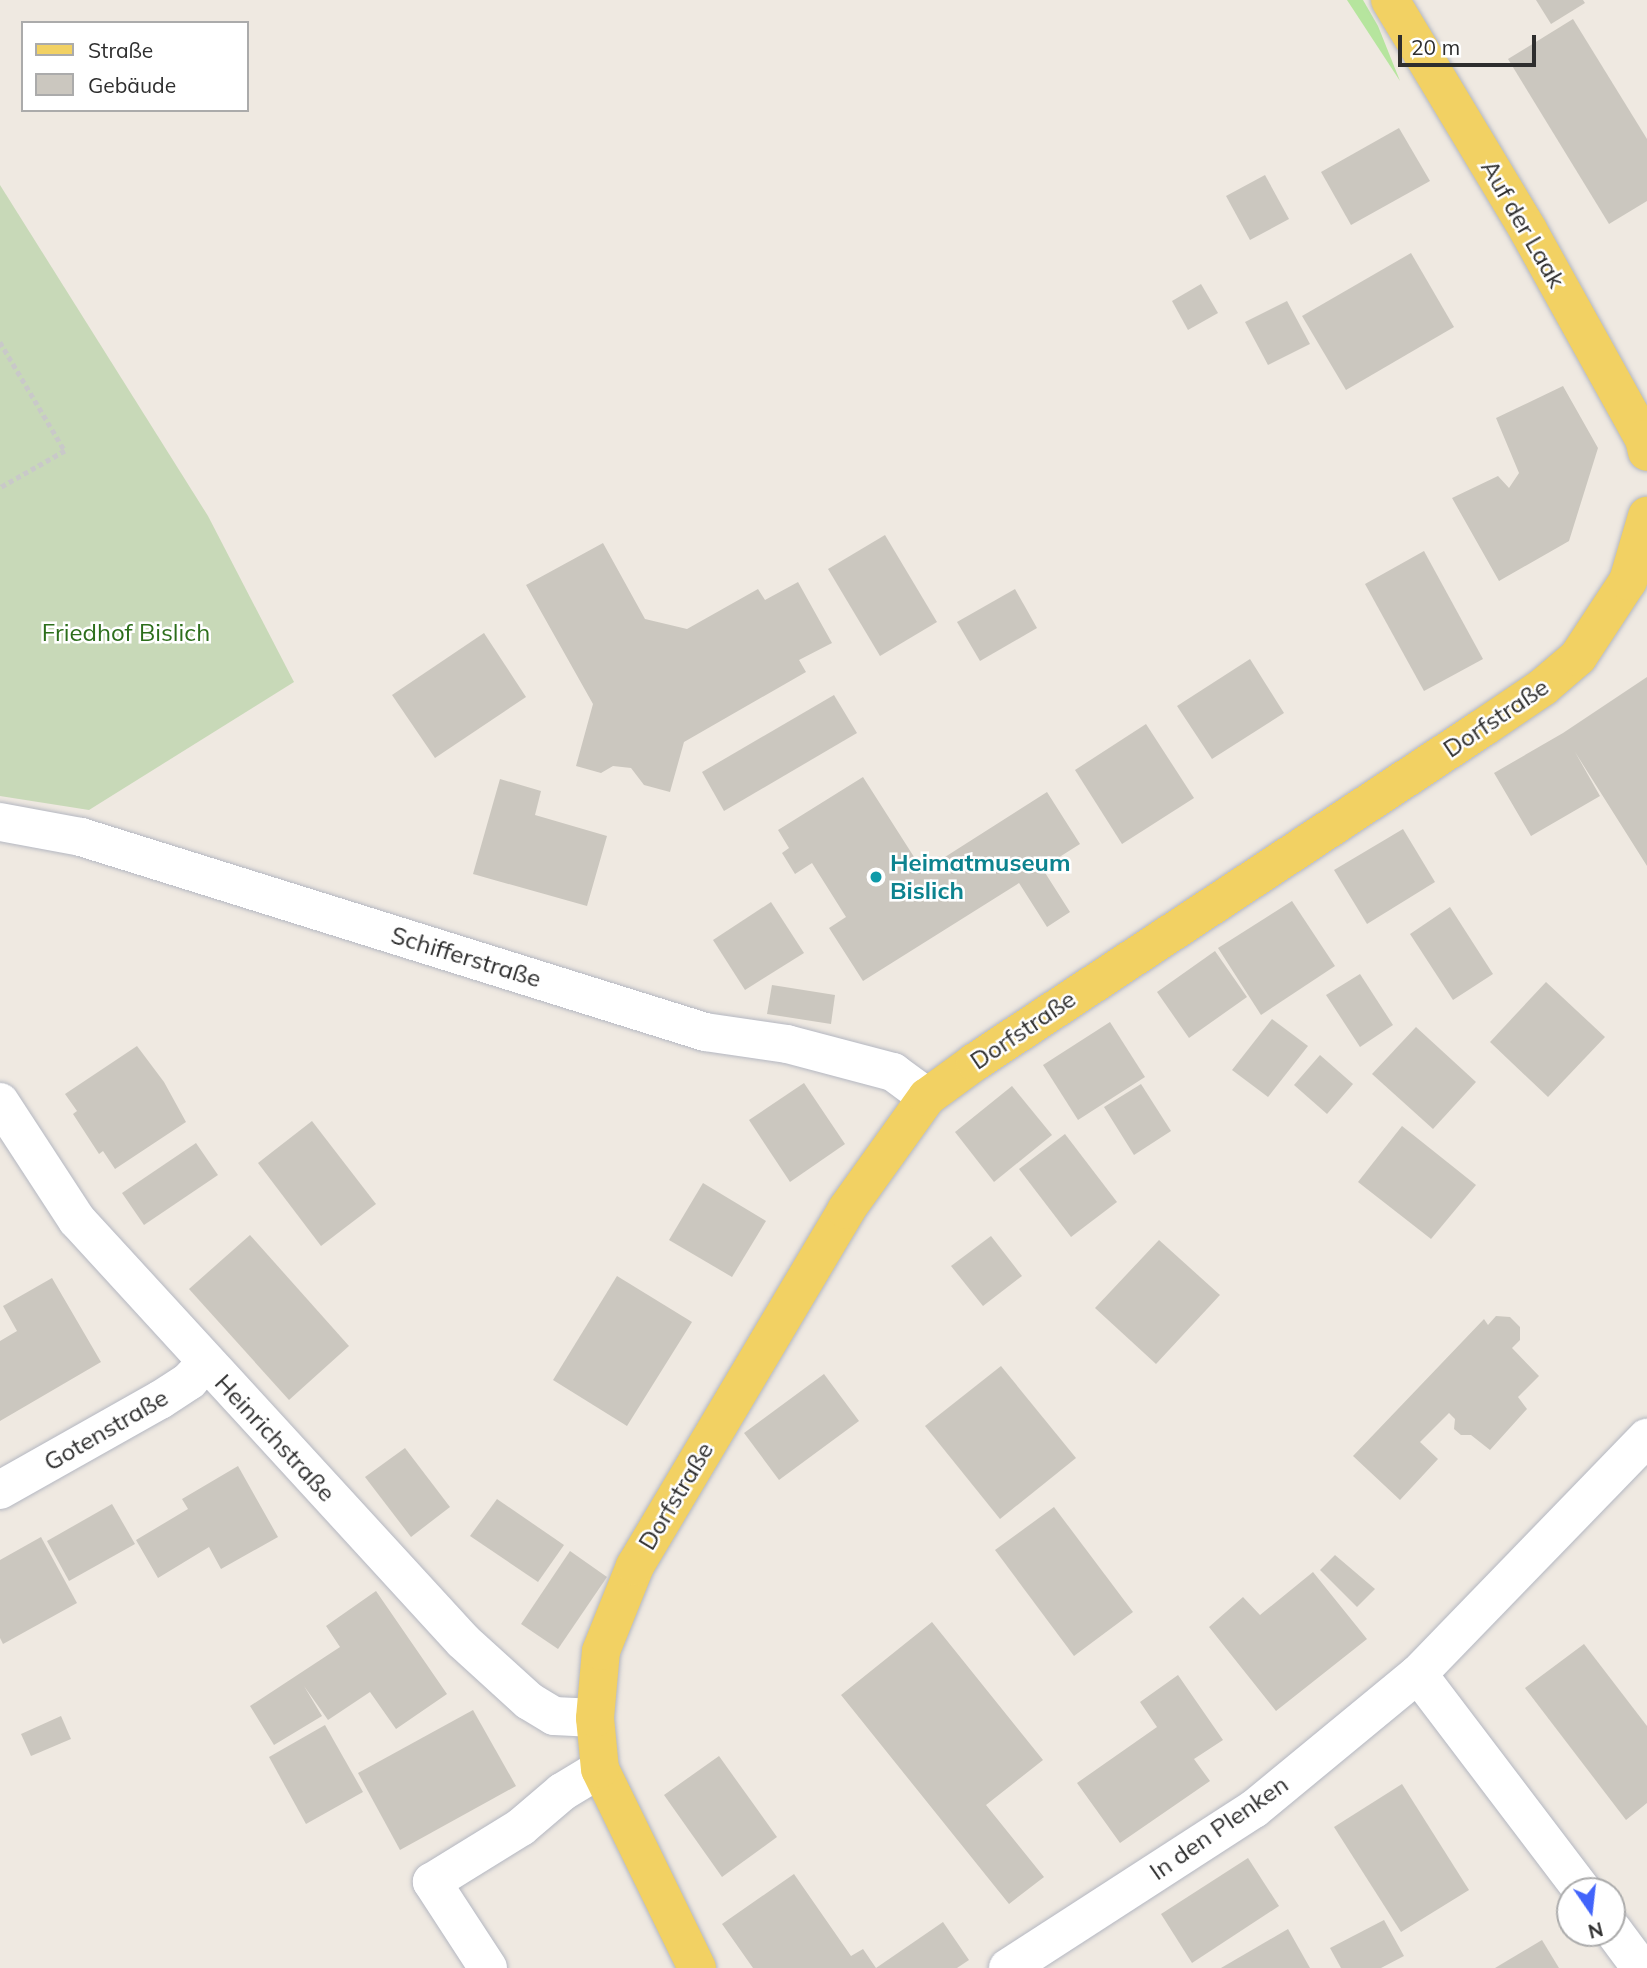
<!DOCTYPE html>
<meta charset="utf-8">
<style>
body{margin:0}
#map{position:relative;width:1647px;height:1968px;overflow:hidden;background:#efe9e1;font-family:Mulish,sans-serif}
div>[style]{position:absolute}
.green>*{inset:0;background:#b6e59e}
.cemetery>*{inset:0;background:#c8d9b8}
.building>*{inset:0;background:#cbc7bf}
.path>*{height:4.5px;margin-top:-2.25px;transform-origin:0;background:repeating-linear-gradient(90deg,#c9c9c9 0 5px,transparent 0 8.5px)}
.roads{filter:drop-shadow(0 0 2px #b4b7c1) drop-shadow(0 0 2px #b4b7c1)}
.minor>*{height:38px;margin:-19px;padding:0 19px;transform-origin:19px;border-radius:19px;background:#fff}
.major>*{height:38px;margin:-19px;padding:0 19px;transform-origin:19px;border-radius:19px;background:#f2d163}
.dots>*{width:19px;height:19px;translate:-50% -50%;box-sizing:border-box;border:4px solid #fff;border-radius:50%}
span{translate:-50% -50%;white-space:nowrap;text-align:center;line-height:1.15;-webkit-text-stroke:5px #fff;paint-order:stroke}
.street-label{font-size:24px;color:#2e2e2e}
.park-label{font-size:24px;color:#2c6e1b}
.culture-label{font-size:24px;color:#0d838f;font-weight:700}
.left{translate:0 -50%;text-align:left}
.legend{position:absolute;left:21px;top:21px;width:228px;height:91px;box-sizing:border-box;background:#fff;border:2px solid #ababab;margin:0;padding:9px 12px;list-style:none;font-size:21px;color:#2e2e2e}
.legend li{display:flex;align-items:center;gap:14px;height:35px}
.legend b{width:35px;border:2px solid #ababab}
.north{position:absolute;left:1556px;top:1877px;width:70px;height:70px;box-sizing:border-box;background:#fff;border:2px solid #ababab;border-radius:50%;rotate:166deg;font-size:19px;font-weight:700;line-height:28px;text-align:center;color:#2e2e2e}
.north::after{content:'';display:block;margin:auto;width:24px;height:32px;background:#4264fb;clip-path:polygon(50% 0,100% 100%,50% 72%,0 100%)}
.scale{position:absolute;left:1398px;top:35px;width:138px;height:32px;box-sizing:border-box;border:4px solid #2e2e2e;border-top:0;padding-left:9px;font-size:21px;line-height:24px;white-space:nowrap;color:#2e2e2e;-webkit-text-stroke:5px #fff;paint-order:stroke}
</style>
<div id="map">
<div class="green">
<i style="clip-path:polygon(1347px 0,1363px 0,1378px 26px,1400px 81px)"></i>
</div>
<div class="cemetery">
<i style="clip-path:polygon(0 185px,208px 516px,294px 682px,89px 810px,0 796px)"></i>
</div>
<div class="building">
<i style="clip-path:polygon(1536px 0,1583px 0,1585px 3px,1551px 24px)"></i>
<i style="clip-path:polygon(1573px 19px,1647px 139px,1647px 201px,1609px 224px,1508px 59px)"></i>
<i style="clip-path:polygon(1399px 128px,1430px 181px,1351px 225px,1321px 172px)"></i>
<i style="clip-path:polygon(1265px 175px,1289px 219px,1250px 240px,1226px 196px)"></i>
<i style="clip-path:polygon(1411px 253px,1454px 327px,1346px 390px,1302px 316px)"></i>
<i style="clip-path:polygon(1201px 284px,1218px 313px,1188px 330px,1172px 301px)"></i>
<i style="clip-path:polygon(1287px 301px,1310px 344px,1268px 365px,1245px 322px)"></i>
<i style="clip-path:polygon(1563px 386px,1598px 448px,1569px 541px,1499px 581px,1452px 498px,1498px 476px,1509px 488px,1519px 473px,1496px 418px)"></i>
<i style="clip-path:polygon(885px 535px,937px 622px,880px 656px,828px 569px)"></i>
<i style="clip-path:polygon(603px 543px,645px 619px,687px 629px,758px 589px,765px 600px,798px 582px,832px 643px,799px 660px,806px 672px,684px 742px,670px 792px,644px 785px,631px 768px,613px 766px,601px 773px,576px 766px,593px 704px,526px 585px)"></i>
<i style="clip-path:polygon(1424px 551px,1483px 659px,1424px 691px,1365px 584px)"></i>
<i style="clip-path:polygon(1015px 589px,1037px 628px,980px 661px,957px 622px)"></i>
<i style="clip-path:polygon(484px 633px,526px 697px,435px 758px,392px 695px)"></i>
<i style="clip-path:polygon(1250px 659px,1284px 713px,1212px 759px,1177px 706px)"></i>
<i style="clip-path:polygon(1647px 677px,1647px 866px,1575px 752px,1600px 796px,1531px 836px,1494px 773px,1563px 733px)"></i>
<i style="clip-path:polygon(834px 695px,857px 733px,724px 811px,702px 772px)"></i>
<i style="clip-path:polygon(1146px 724px,1194px 798px,1122px 844px,1075px 770px)"></i>
<i style="clip-path:polygon(863px 777px,923px 871px,1047px 792px,1080px 844px,1042px 868px,1070px 912px,1047px 927px,1019px 883px,863px 981px,829px 928px,846px 917px,812px 863px,795px 874px,782px 853px,789px 848px,778px 830px)"></i>
<i style="clip-path:polygon(500px 779px,541px 791px,535px 815px,607px 836px,587px 906px,473px 874px)"></i>
<i style="clip-path:polygon(1403px 829px,1435px 882px,1367px 924px,1334px 870px)"></i>
<i style="clip-path:polygon(1292px 901px,1335px 966px,1261px 1015px,1218px 948px)"></i>
<i style="clip-path:polygon(771px 902px,804px 953px,745px 990px,713px 940px)"></i>
<i style="clip-path:polygon(1450px 907px,1493px 974px,1453px 1000px,1410px 934px)"></i>
<i style="clip-path:polygon(1215px 951px,1247px 997px,1189px 1038px,1157px 992px)"></i>
<i style="clip-path:polygon(1360px 974px,1393px 1025px,1360px 1047px,1326px 995px)"></i>
<i style="clip-path:polygon(1546px 982px,1605px 1037px,1548px 1097px,1490px 1042px)"></i>
<i style="clip-path:polygon(772px 985px,835px 995px,831px 1024px,767px 1014px)"></i>
<i style="clip-path:polygon(1272px 1019px,1308px 1046px,1268px 1097px,1232px 1070px)"></i>
<i style="clip-path:polygon(1110px 1022px,1145px 1077px,1078px 1120px,1043px 1065px)"></i>
<i style="clip-path:polygon(1416px 1027px,1476px 1082px,1433px 1129px,1372px 1074px)"></i>
<i style="clip-path:polygon(137px 1046px,164px 1082px,186px 1122px,115px 1169px,103px 1151px,99px 1154px,73px 1114px,77px 1111px,65px 1094px)"></i>
<i style="clip-path:polygon(1320px 1055px,1353px 1084px,1327px 1114px,1294px 1085px)"></i>
<i style="clip-path:polygon(804px 1083px,845px 1144px,790px 1182px,749px 1120px)"></i>
<i style="clip-path:polygon(1141px 1084px,1171px 1131px,1134px 1155px,1104px 1107px)"></i>
<i style="clip-path:polygon(1012px 1086px,1052px 1135px,994px 1182px,955px 1132px)"></i>
<i style="clip-path:polygon(312px 1121px,376px 1204px,321px 1246px,258px 1163px)"></i>
<i style="clip-path:polygon(1402px 1126px,1476px 1185px,1431px 1239px,1358px 1182px)"></i>
<i style="clip-path:polygon(1065px 1134px,1117px 1202px,1071px 1237px,1019px 1169px)"></i>
<i style="clip-path:polygon(196px 1143px,218px 1175px,144px 1225px,122px 1193px)"></i>
<i style="clip-path:polygon(703px 1183px,766px 1221px,732px 1277px,669px 1240px)"></i>
<i style="clip-path:polygon(250px 1235px,349px 1346px,289px 1400px,189px 1289px)"></i>
<i style="clip-path:polygon(991px 1236px,1022px 1276px,983px 1306px,951px 1266px)"></i>
<i style="clip-path:polygon(1159px 1240px,1220px 1295px,1156px 1364px,1095px 1308px)"></i>
<i style="clip-path:polygon(617px 1276px,692px 1322px,627px 1426px,553px 1380px)"></i>
<i style="clip-path:polygon(52px 1278px,101px 1362px,0 1421px,0 1341px,17px 1331px,3px 1306px)"></i>
<i style="clip-path:polygon(1496px 1316px,1510px 1317px,1520px 1327px,1520px 1340px,1512px 1348px,1539px 1376px,1518px 1397px,1527px 1409px,1490px 1450px,1471px 1435px,1461px 1435px,1454px 1429px,1455px 1419px,1449px 1413px,1420px 1442px,1438px 1459px,1400px 1500px,1353px 1456px,1484px 1319px,1488px 1325px)"></i>
<i style="clip-path:polygon(1001px 1366px,1076px 1458px,1000px 1519px,925px 1426px)"></i>
<i style="clip-path:polygon(824px 1374px,859px 1421px,779px 1480px,744px 1433px)"></i>
<i style="clip-path:polygon(405px 1448px,450px 1507px,411px 1537px,365px 1477px)"></i>
<i style="clip-path:polygon(238px 1466px,278px 1537px,221px 1569px,209px 1547px,158px 1578px,136px 1540px,188px 1509px,182px 1499px)"></i>
<i style="clip-path:polygon(497px 1499px,564px 1545px,538px 1582px,470px 1536px)"></i>
<i style="clip-path:polygon(112px 1504px,135px 1544px,69px 1581px,47px 1541px)"></i>
<i style="clip-path:polygon(1054px 1507px,1133px 1612px,1074px 1656px,995px 1550px)"></i>
<i style="clip-path:polygon(41px 1537px,77px 1603px,3px 1644px,0 1638px,0 1560px)"></i>
<i style="clip-path:polygon(570px 1551px,607px 1577px,558px 1649px,521px 1624px)"></i>
<i style="clip-path:polygon(1335px 1555px,1375px 1589px,1357px 1607px,1320px 1570px)"></i>
<i style="clip-path:polygon(1313px 1572px,1367px 1639px,1276px 1711px,1209px 1627px,1243px 1597px,1260px 1615px)"></i>
<i style="clip-path:polygon(376px 1591px,447px 1694px,396px 1729px,370px 1692px,328px 1720px,304px 1686px,322px 1716px,274px 1745px,250px 1706px,340px 1647px,326px 1626px)"></i>
<i style="clip-path:polygon(932px 1622px,1043px 1760px,986px 1805px,1044px 1877px,1009px 1904px,841px 1695px)"></i>
<i style="clip-path:polygon(1584px 1644px,1647px 1726px,1647px 1803px,1626px 1820px,1525px 1688px)"></i>
<i style="clip-path:polygon(1178px 1675px,1223px 1740px,1194px 1759px,1210px 1781px,1120px 1843px,1077px 1783px,1157px 1727px,1140px 1702px)"></i>
<i style="clip-path:polygon(473px 1710px,516px 1786px,400px 1850px,358px 1773px)"></i>
<i style="clip-path:polygon(61px 1716px,71px 1739px,31px 1756px,21px 1734px)"></i>
<i style="clip-path:polygon(325px 1725px,363px 1792px,306px 1824px,269px 1757px)"></i>
<i style="clip-path:polygon(719px 1756px,777px 1837px,722px 1877px,664px 1795px)"></i>
<i style="clip-path:polygon(1402px 1784px,1469px 1890px,1401px 1932px,1334px 1827px)"></i>
<i style="clip-path:polygon(1248px 1858px,1279px 1906px,1192px 1963px,1161px 1914px)"></i>
<i style="clip-path:polygon(794px 1874px,851px 1956px,863px 1949px,876px 1968px,753px 1968px,722px 1924px)"></i>
<i style="clip-path:polygon(1384px 1920px,1404px 1956px,1381px 1968px,1341px 1968px,1330px 1948px)"></i>
<i style="clip-path:polygon(943px 1922px,969px 1960px,957px 1968px,876px 1968px)"></i>
<i style="clip-path:polygon(1288px 1929px,1310px 1968px,1221px 1968px)"></i>
<i style="clip-path:polygon(1542px 1940px,1559px 1968px,1495px 1968px)"></i>
</div>
<div class="path">
<i style="left:0;top:342px;width:127px;rotate:59.2deg"></i>
<i style="left:65px;top:451px;width:75px;rotate:150.4deg"></i>
</div>
<div class="roads">
<div class="minor">
<i style="left:0;top:822px;width:82px;rotate:10.5deg"></i>
<i style="left:81px;top:837px;width:654px;rotate:17.35deg"></i>
<i style="left:705px;top:1032px;width:83px;rotate:8.3deg"></i>
<i style="left:787px;top:1044px;width:110px;rotate:14.8deg"></i>
<i style="left:893px;top:1072px;width:42px;rotate:36.3deg"></i>
<i style="left:0;top:1102px;width:141px;rotate:56.9deg"></i>
<i style="left:77px;top:1220px;width:571px;rotate:47.48deg"></i>
<i style="left:463px;top:1641px;width:89px;rotate:42.3deg"></i>
<i style="left:529px;top:1701px;width:29px;rotate:31deg"></i>
<i style="left:554px;top:1716px;width:41px;rotate:2.8deg"></i>
<i style="left:0;top:1490px;width:184px;rotate:-29.4deg"></i>
<i style="left:160px;top:1400px;width:35px;rotate:-33deg"></i>
<i style="left:189px;top:1381px;width:25px;rotate:-47deg"></i>
<i style="left:1418px;top:1674px;width:329px;rotate:-45.9deg"></i>
<i style="left:1612px;top:1929px;width:49px;rotate:53.4deg"></i>
<i style="left:488px;top:1968px;width:103px;rotate:-123.1deg"></i>
<i style="left:432px;top:1882px;width:105px;rotate:-31.7deg"></i>
<i style="left:521px;top:1827px;width:54px;rotate:-40.5deg"></i>
<i style="left:562px;top:1792px;width:44px;rotate:-31.2deg"></i>
<i style="left:1008px;top:1968px;width:293px;rotate:-32.9deg"></i>
<i style="left:1254px;top:1809px;width:212px;rotate:-39.5deg"></i>
<i style="left:1418px;top:1674px;width:273px;rotate:52.8deg"></i>
</div>
<div class="major">
<i style="left:1390px;top:0;width:268px;rotate:59deg"></i>
<i style="left:1528px;top:230px;width:239px;rotate:61deg"></i>
<i style="left:1644px;top:439px;width:13px;rotate:77deg"></i>
<i style="left:697px;top:1968px;width:221px;rotate:-116deg"></i>
<i style="left:600px;top:1769px;width:51px;rotate:-95.6deg"></i>
<i style="left:595px;top:1718px;width:67px;rotate:-84.9deg"></i>
<i style="left:601px;top:1651px;width:92px;rotate:-68.2deg"></i>
<i style="left:635px;top:1566px;width:414px;rotate:-59.3deg"></i>
<i style="left:846px;top:1210px;width:139px;rotate:-54.4deg"></i>
<i style="left:927px;top:1097px;width:59px;rotate:-36.1deg"></i>
<i style="left:975px;top:1062px;width:609px;rotate:-33.35deg"></i>
<i style="left:1484px;top:727px;width:71px;rotate:-34.1deg"></i>
<i style="left:1543px;top:687px;width:46px;rotate:-40.6deg"></i>
<i style="left:1578px;top:657px;width:91px;rotate:-56.7deg"></i>
<i style="left:1628px;top:581px;width:68px;rotate:-73.7deg"></i>
</div>
</div>
<div class="dots">
<i style="left:876px;top:877px;background:#0f9aa8"></i>
</div>
<div class="street-label">
<span style="left:1523px;top:224px;rotate:60deg">Auf der Laak</span>
<span style="left:1496px;top:718px;rotate:-34deg">Dorfstraße</span>
<span style="left:466px;top:957px;rotate:17deg">Schifferstraße</span>
<span style="left:1023px;top:1030px;rotate:-34deg">Dorfstraße</span>
<span style="left:106px;top:1430px;rotate:-30deg">Gotenstraße</span>
<span style="left:275px;top:1438px;rotate:47deg">Heinrichstraße</span>
<span style="left:676px;top:1496px;rotate:-59deg">Dorfstraße</span>
<span style="left:1219px;top:1828px;rotate:-35deg">In den Plenken</span>
</div>
<div class="park-label">
<span style="left:126px;top:633px">Friedhof Bislich</span>
</div>
<div class="culture-label">
<span class="left" style="left:890px;top:877px">Heimatmuseum<br>Bislich</span>
</div>
<ul class="legend">
<li><b style="height:9px;background:#f2d163"></b>Straße</li>
<li><b style="height:19px;background:#cbc7bf"></b>Gebäude</li>
</ul>
<div class="north">N</div>
<div class="scale">20 m</div>
</div>
